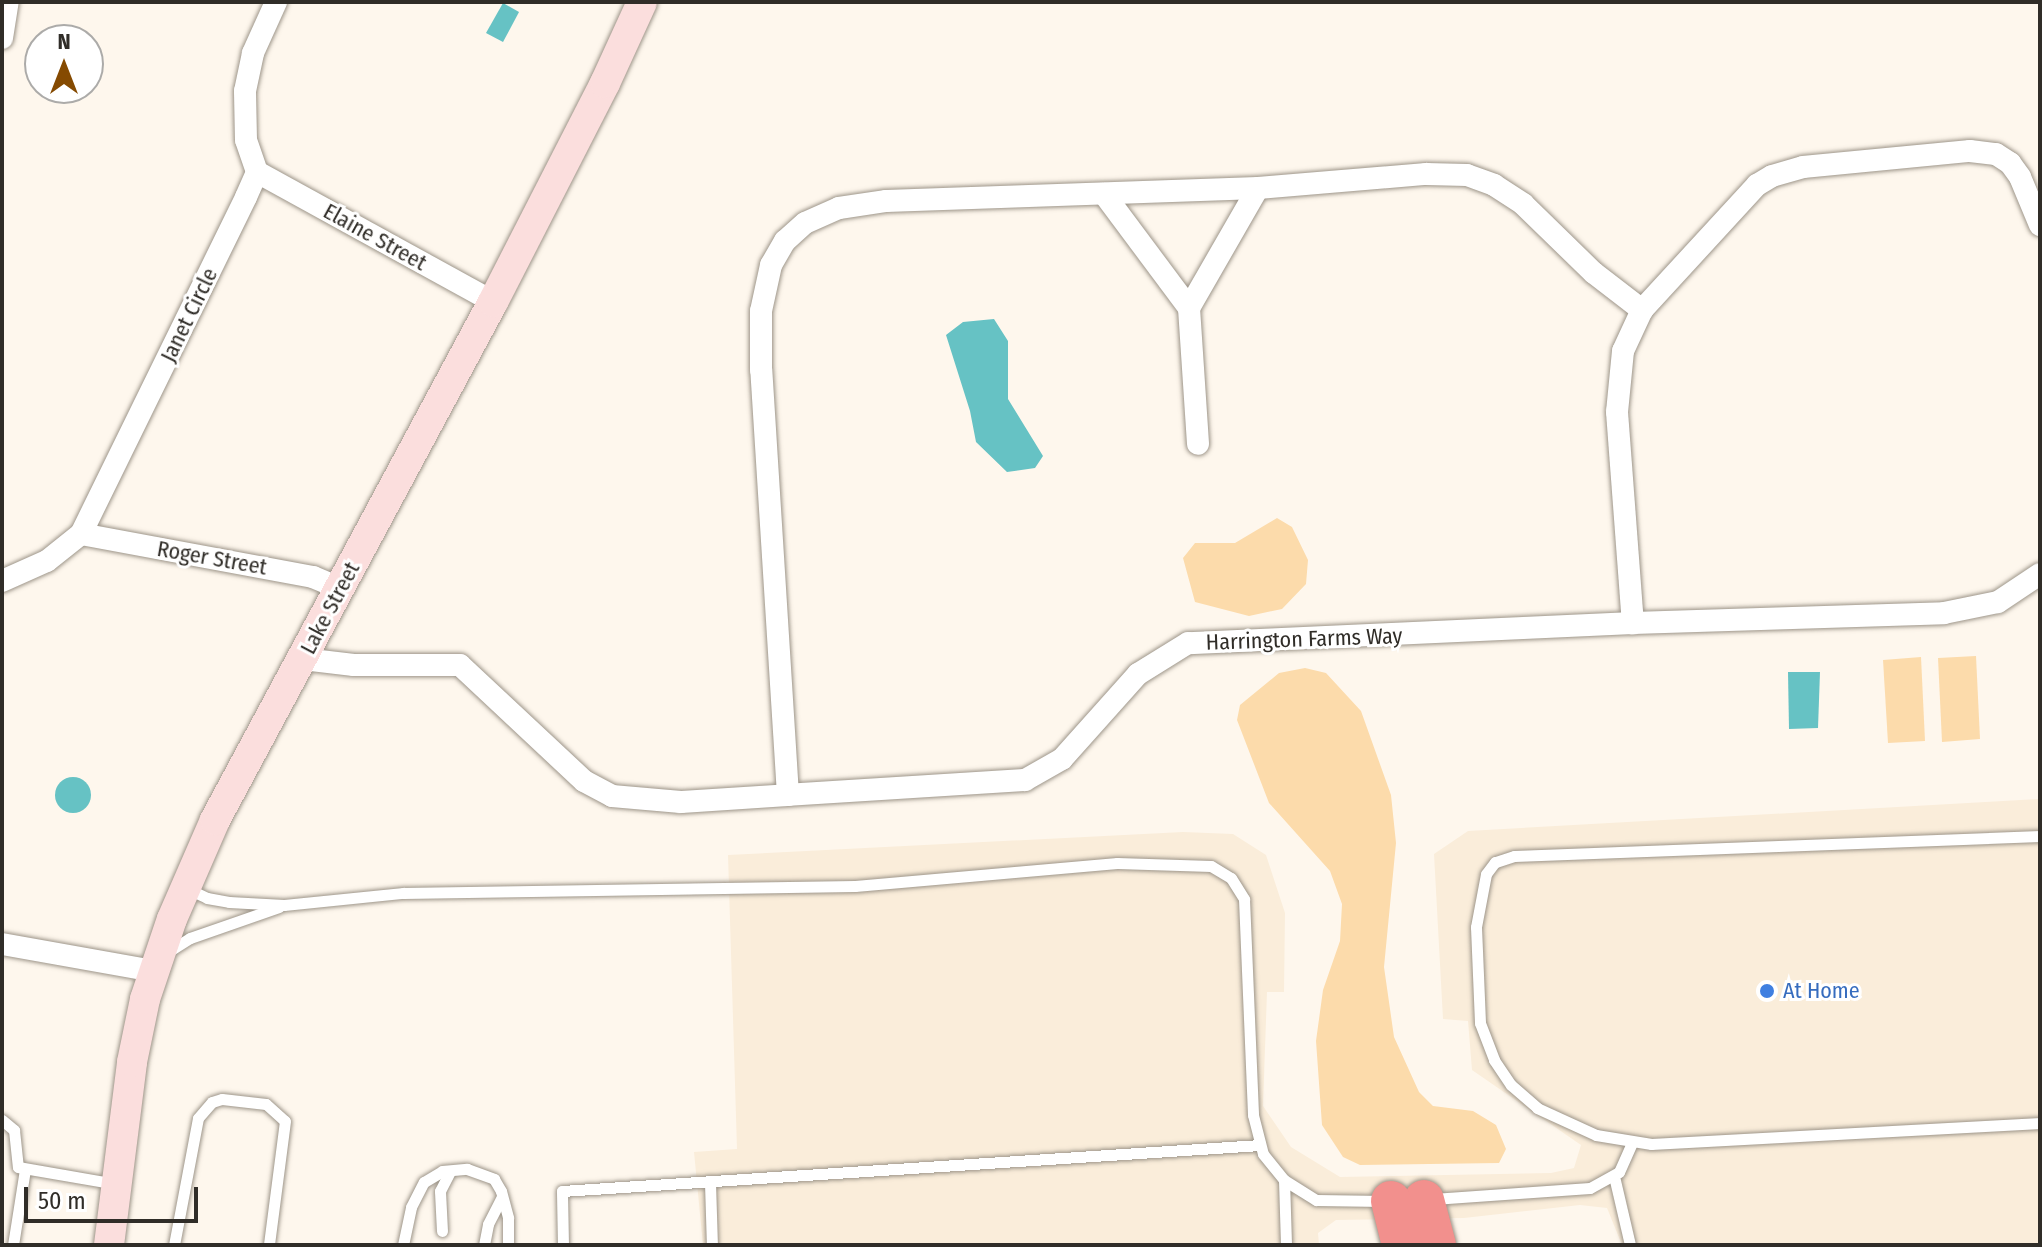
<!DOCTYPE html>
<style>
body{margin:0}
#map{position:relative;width:2042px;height:1247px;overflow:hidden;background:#fef7ed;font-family:"Fira Sans Condensed",sans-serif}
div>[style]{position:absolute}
.built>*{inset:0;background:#faedda}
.green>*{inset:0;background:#fcdbab}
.water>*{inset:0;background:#66c2c4}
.round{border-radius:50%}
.roads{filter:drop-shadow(0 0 2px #9d9589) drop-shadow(0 0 2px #9d9589)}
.lane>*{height:11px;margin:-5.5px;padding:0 5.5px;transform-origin:5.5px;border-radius:5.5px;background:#fff}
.street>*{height:22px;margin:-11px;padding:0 11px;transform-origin:11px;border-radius:11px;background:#fff}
.secondary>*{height:30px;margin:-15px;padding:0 15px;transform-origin:15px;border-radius:15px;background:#fbdedd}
.highway>*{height:40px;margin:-20px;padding:0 20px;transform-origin:20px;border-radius:20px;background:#f2908d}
.dots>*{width:22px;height:22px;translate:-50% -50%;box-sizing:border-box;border:4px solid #fff;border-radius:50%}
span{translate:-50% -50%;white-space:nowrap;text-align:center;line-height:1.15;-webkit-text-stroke:6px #fff;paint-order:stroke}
.street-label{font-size:22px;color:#302d28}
.shop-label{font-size:22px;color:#366cbe}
.left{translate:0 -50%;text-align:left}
.frame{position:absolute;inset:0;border:4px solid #302d28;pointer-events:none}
.north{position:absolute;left:24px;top:24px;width:80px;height:80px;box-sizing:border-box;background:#fff;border:2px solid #acaba9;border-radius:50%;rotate:0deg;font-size:22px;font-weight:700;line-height:32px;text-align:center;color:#302d28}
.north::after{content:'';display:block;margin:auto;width:28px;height:36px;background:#854a01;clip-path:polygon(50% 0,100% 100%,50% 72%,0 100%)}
.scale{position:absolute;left:24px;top:1187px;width:174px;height:36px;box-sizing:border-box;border:4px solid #302d28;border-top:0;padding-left:10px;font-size:24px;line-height:28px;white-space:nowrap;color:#302d28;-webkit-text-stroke:6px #fff;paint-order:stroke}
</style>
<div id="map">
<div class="built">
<i style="clip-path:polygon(2040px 799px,2040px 1245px,1622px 1245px,1607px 1208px,1580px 1205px,1464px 1218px,1336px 1220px,1318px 1233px,1319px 1245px,703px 1245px,694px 1152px,737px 1149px,728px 855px,1183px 832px,1233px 834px,1266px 855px,1285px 913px,1284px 992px,1267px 992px,1263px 1106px,1291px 1147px,1340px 1177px,1551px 1173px,1574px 1168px,1581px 1145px,1472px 1070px,1468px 1021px,1443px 1019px,1434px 854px,1468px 831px)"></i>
</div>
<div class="green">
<i style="clip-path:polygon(1277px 518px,1292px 527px,1308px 560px,1306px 584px,1282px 609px,1249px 616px,1195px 602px,1183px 558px,1195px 543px,1235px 543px)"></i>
<i style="clip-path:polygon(1976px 656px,1980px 739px,1942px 742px,1938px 658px)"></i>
<i style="clip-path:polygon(1921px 657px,1925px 741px,1888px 743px,1883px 660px)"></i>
<i style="clip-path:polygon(1305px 668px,1326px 673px,1361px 711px,1391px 795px,1396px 843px,1384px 967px,1394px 1037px,1419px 1092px,1433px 1106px,1473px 1111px,1496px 1125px,1506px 1149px,1499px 1163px,1360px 1165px,1343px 1157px,1322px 1125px,1316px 1041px,1323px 990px,1340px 941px,1342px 904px,1330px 871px,1269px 803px,1237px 720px,1240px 705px,1279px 673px)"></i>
</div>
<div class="water">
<i style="clip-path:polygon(503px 3px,519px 12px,503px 42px,486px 33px)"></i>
<i style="clip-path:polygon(994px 319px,1008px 341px,1008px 399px,1043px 456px,1035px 468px,1007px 472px,976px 442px,970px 411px,946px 335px,963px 322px)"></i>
<i style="clip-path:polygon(1788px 672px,1820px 672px,1818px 728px,1789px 729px)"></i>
<i class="round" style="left:55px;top:777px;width:36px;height:36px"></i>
</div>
<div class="roads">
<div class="lane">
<i style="left:2040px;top:836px;width:526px;rotate:177.82deg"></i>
<i style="left:1514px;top:856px;width:20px;rotate:162deg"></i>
<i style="left:1495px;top:862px;width:15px;rotate:127deg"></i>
<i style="left:1486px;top:874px;width:54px;rotate:100.7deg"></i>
<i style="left:1476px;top:927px;width:96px;rotate:87.6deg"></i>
<i style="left:1480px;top:1023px;width:40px;rotate:69deg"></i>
<i style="left:1494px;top:1060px;width:30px;rotate:56deg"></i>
<i style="left:1511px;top:1085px;width:35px;rotate:41deg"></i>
<i style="left:1537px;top:1108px;width:65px;rotate:24.6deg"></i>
<i style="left:1596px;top:1135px;width:56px;rotate:9.3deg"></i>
<i style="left:1651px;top:1144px;width:390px;rotate:-3.1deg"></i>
<i style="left:188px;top:889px;width:21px;rotate:25deg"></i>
<i style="left:207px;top:898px;width:22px;rotate:10deg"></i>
<i style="left:229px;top:902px;width:55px;rotate:3.1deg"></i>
<i style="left:284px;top:905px;width:120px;rotate:-5.8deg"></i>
<i style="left:403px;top:893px;width:452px;rotate:-0.9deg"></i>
<i style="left:855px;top:886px;width:263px;rotate:-5deg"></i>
<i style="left:1117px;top:863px;width:94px;rotate:1.8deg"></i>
<i style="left:1211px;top:866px;width:23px;rotate:31deg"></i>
<i style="left:1231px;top:878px;width:25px;rotate:58deg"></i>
<i style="left:1244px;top:899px;width:216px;rotate:87.6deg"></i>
<i style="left:1253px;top:1115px;width:40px;rotate:75.6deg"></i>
<i style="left:1263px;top:1154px;width:33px;rotate:51deg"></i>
<i style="left:1284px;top:1180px;width:38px;rotate:32deg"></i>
<i style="left:1316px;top:1200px;width:68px;rotate:0.8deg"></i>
<i style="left:166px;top:953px;width:28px;rotate:-32deg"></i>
<i style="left:190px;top:938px;width:94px;rotate:-19.2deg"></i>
<i style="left:2px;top:1120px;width:16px;rotate:40deg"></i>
<i style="left:14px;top:1130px;width:37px;rotate:84deg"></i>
<i style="left:18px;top:1167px;width:99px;rotate:9.8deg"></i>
<i style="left:1614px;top:1176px;width:71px;rotate:76.9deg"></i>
<i style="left:1284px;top:1180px;width:65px;rotate:88.2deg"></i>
<i style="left:710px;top:1183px;width:62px;rotate:88.2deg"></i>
<i style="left:1433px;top:1199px;width:157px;rotate:-4deg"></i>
<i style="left:1590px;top:1188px;width:33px;rotate:-29deg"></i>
<i style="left:1619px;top:1172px;width:32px;rotate:-66deg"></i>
<i style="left:442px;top:1231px;width:40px;rotate:-92.9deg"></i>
<i style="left:440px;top:1191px;width:22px;rotate:-63deg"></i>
<i style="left:13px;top:1245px;width:77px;rotate:-81deg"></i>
<i style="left:174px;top:1245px;width:129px;rotate:-79.3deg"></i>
<i style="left:198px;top:1118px;width:21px;rotate:-49deg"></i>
<i style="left:212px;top:1102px;width:10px;rotate:-17deg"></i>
<i style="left:222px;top:1099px;width:44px;rotate:6.5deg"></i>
<i style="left:266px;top:1104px;width:25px;rotate:42deg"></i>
<i style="left:285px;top:1121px;width:125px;rotate:97.4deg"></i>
<i style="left:403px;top:1245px;width:39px;rotate:-78deg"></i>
<i style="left:411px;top:1207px;width:28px;rotate:-63deg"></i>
<i style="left:424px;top:1182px;width:21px;rotate:-31deg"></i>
<i style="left:442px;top:1171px;width:25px;rotate:-5deg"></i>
<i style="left:467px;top:1169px;width:29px;rotate:20deg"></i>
<i style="left:494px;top:1179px;width:14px;rotate:60deg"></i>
<i style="left:501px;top:1191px;width:28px;rotate:75deg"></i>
<i style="left:508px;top:1218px;width:27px;rotate:90deg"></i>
<i style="left:484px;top:1245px;width:21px;rotate:-79deg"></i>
<i style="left:488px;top:1224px;width:31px;rotate:-63deg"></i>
<i style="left:563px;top:1245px;width:54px;rotate:-91.1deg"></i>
<i style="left:562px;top:1191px;width:700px;rotate:-3.77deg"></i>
</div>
<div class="street">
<i style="left:2px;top:38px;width:36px;rotate:-81deg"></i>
<i style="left:257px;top:172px;width:269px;rotate:28.8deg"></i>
<i style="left:1104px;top:194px;width:142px;rotate:53.3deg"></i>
<i style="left:1189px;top:308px;width:136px;rotate:86.2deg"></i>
<i style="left:1189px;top:308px;width:138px;rotate:-60.1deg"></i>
<i style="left:1642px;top:310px;width:170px;rotate:-47.4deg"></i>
<i style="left:1757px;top:185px;width:17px;rotate:-31deg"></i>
<i style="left:1772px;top:176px;width:32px;rotate:-16deg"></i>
<i style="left:1803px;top:167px;width:168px;rotate:-5.5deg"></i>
<i style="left:1970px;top:151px;width:26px;rotate:7deg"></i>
<i style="left:1996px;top:154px;width:17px;rotate:33deg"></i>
<i style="left:2010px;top:163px;width:17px;rotate:54deg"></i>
<i style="left:2020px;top:177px;width:52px;rotate:67.4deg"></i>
<i style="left:81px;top:534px;width:236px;rotate:10.5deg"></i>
<i style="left:313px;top:577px;width:30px;rotate:23deg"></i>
<i style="left:2px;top:581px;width:49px;rotate:-24deg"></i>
<i style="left:47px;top:561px;width:43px;rotate:-38.5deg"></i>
<i style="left:81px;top:534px;width:375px;rotate:-63.9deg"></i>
<i style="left:246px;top:197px;width:27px;rotate:-66deg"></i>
<i style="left:257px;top:172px;width:34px;rotate:-109deg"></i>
<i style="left:246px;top:140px;width:49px;rotate:-91.2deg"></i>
<i style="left:245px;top:91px;width:39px;rotate:-78deg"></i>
<i style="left:253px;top:53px;width:56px;rotate:-65.7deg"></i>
<i style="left:1633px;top:623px;width:311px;rotate:-1.8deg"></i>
<i style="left:1944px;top:613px;width:55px;rotate:-11.5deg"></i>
<i style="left:1998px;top:602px;width:50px;rotate:-33.7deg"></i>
<i style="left:303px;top:659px;width:51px;rotate:6.7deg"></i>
<i style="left:354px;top:665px;width:106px"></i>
<i style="left:460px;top:665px;width:170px;rotate:43.1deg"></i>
<i style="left:584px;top:781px;width:32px;rotate:28deg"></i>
<i style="left:612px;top:796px;width:69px;rotate:5deg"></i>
<i style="left:681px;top:802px;width:107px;rotate:-3.7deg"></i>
<i style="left:788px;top:795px;width:426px;rotate:-93.6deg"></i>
<i style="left:761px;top:370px;width:59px;rotate:-90deg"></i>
<i style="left:761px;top:311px;width:47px;rotate:-77.7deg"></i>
<i style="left:771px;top:265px;width:28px;rotate:-60deg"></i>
<i style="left:785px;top:241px;width:27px;rotate:-42deg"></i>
<i style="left:805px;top:223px;width:37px;rotate:-24deg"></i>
<i style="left:839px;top:208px;width:48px;rotate:-8.5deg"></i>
<i style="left:886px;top:201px;width:372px;rotate:-2deg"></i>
<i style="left:1258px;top:188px;width:169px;rotate:-4.8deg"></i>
<i style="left:1426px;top:174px;width:41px;rotate:1.4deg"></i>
<i style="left:1467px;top:175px;width:29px;rotate:20deg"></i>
<i style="left:1494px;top:185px;width:35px;rotate:33deg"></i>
<i style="left:1523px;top:204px;width:99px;rotate:44.2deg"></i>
<i style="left:1594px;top:273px;width:61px;rotate:37.6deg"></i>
<i style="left:1642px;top:310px;width:45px;rotate:114.9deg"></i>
<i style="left:1623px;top:351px;width:61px;rotate:95.6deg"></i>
<i style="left:1617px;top:412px;width:212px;rotate:85.7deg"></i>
<i style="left:1633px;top:623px;width:445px;rotate:177.4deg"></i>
<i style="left:1188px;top:643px;width:59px;rotate:148.2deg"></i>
<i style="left:1138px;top:674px;width:114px;rotate:131.8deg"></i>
<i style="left:1062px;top:759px;width:43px;rotate:150.4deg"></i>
<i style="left:1025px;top:780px;width:237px;rotate:176.4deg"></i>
<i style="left:2px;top:944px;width:154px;rotate:10.1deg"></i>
</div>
<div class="secondary">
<i style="left:109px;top:1245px;width:184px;rotate:-82.8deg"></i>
<i style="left:132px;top:1062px;width:64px;rotate:-78.3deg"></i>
<i style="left:145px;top:999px;width:84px;rotate:-71.4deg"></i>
<i style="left:172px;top:919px;width:108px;rotate:-66.5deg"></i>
<i style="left:215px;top:820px;width:588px;rotate:-61.78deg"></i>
<i style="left:493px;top:302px;width:246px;rotate:-62.9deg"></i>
<i style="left:605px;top:83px;width:89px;rotate:-65.4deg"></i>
</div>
<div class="highway">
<i style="left:1424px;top:1200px;width:47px;rotate:75.1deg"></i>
<i style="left:1391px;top:1201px;width:45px;rotate:76deg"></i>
</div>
</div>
<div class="dots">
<i style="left:1767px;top:991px;background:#3f7fe0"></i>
</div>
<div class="street-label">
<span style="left:375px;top:237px;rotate:29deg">Elaine Street</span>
<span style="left:189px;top:315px;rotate:-64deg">Janet Circle</span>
<span style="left:212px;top:558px;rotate:10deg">Roger Street</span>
<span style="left:330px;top:608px;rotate:-62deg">Lake Street</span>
<span style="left:1304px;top:639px;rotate:-2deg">Harrington Farms Way</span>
</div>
<div class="shop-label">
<span class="left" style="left:1783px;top:991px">At Home</span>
</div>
<div class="frame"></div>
<div class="north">N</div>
<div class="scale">50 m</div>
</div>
